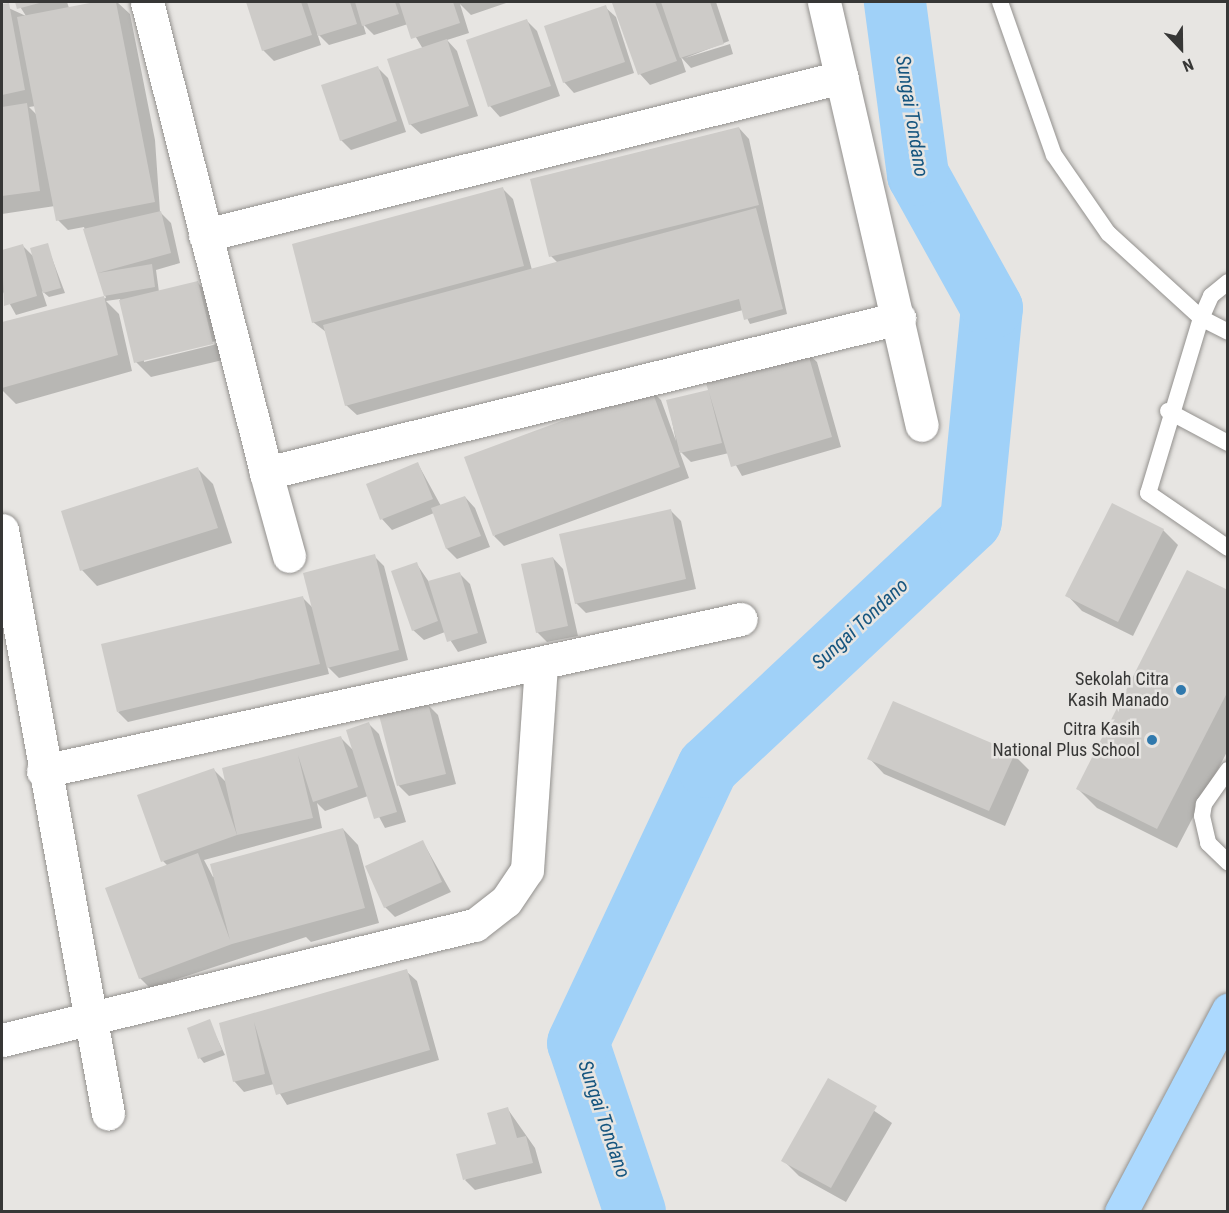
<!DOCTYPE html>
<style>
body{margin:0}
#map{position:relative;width:1229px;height:1213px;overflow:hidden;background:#e7e5e2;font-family:"Roboto Condensed",sans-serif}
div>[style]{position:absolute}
.shadow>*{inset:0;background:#0003}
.river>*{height:62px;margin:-31px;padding:0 31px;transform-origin:31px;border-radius:31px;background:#a0d1f8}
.building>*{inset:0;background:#cdcbc8}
.roads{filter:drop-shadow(0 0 2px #93918e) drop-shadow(0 0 2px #93918e)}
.lane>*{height:16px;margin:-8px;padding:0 8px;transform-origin:8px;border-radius:8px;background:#fff}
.street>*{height:33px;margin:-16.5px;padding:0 16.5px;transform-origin:16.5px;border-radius:16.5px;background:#fff}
.highway>*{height:33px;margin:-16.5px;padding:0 16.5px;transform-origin:16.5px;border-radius:16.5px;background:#acd9fe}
.dots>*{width:16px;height:16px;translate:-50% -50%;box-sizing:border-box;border:3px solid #e7e5e2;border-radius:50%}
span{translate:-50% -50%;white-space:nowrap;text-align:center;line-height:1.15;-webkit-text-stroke:5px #e7e5e2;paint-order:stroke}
.poi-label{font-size:18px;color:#373736}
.right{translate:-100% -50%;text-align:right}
.water-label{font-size:20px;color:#15557f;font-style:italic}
.frame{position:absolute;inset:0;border:3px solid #373736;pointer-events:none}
.north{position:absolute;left:1151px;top:18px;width:60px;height:60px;-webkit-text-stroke:4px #e7e5e2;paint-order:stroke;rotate:158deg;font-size:16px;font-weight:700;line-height:24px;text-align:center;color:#373736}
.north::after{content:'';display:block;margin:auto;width:21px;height:27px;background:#373736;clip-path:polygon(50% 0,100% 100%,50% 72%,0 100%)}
</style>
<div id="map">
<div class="shadow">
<i style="clip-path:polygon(evenodd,17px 2px,67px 2px,69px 8px,117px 2px,130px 14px,155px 140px,160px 212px,171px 223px,180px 263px,156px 270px,159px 292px,197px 282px,213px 298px,227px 359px,151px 377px,136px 362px,120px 299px,106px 301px,119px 314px,132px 371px,16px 404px,2px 390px,2px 323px,106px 298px,84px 227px,68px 230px,58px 220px,55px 206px,2px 214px,2px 5px,26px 16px,17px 2px,36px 106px,38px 116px,29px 107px,36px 106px,17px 2px,220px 340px,221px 343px,144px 362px,144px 359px,220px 340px)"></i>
<i style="clip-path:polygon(247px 2px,509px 2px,471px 15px,460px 4px,469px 33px,447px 40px,457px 51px,478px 116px,421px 134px,410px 124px,423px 49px,408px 24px,374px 35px,363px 24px,366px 34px,329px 45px,317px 33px,321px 45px,274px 61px,263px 50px)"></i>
<i style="clip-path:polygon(622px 2px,716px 2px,729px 41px,685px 58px,730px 44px,733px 54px,691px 68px,681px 57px,686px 72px,650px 85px,640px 74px,614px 4px)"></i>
<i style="clip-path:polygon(605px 7px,616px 17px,634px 73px,574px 93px,564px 82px)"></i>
<i style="clip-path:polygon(527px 21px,537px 31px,560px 96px,500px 117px,490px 106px,467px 41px)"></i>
<i style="clip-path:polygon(378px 68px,388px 78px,406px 132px,351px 150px,341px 140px)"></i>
<i style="clip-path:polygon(739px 128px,749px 139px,787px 314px,750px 324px,743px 310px,357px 415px,346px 405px,326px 332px,313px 322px,503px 189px,513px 199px,532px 270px,558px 263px,551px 256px)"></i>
<i style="clip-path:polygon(47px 245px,65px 293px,49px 297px,42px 291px,47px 306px,16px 315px,2px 290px,2px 251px,23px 246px,34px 257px)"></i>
<i style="clip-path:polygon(806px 352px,817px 362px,841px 447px,742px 476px,729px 453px,691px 462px,679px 450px,689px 478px,504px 546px,494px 536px,651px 390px,661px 400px,676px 441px,668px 401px,710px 391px)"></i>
<i style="clip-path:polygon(418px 464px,441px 506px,465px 497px,475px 508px,490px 547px,457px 559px,447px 549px,434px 513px,392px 530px,382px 519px)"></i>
<i style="clip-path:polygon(198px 469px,213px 484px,232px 543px,97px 586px,82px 570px)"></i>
<i style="clip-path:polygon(671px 511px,681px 521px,696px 589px,586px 613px,576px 603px)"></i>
<i style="clip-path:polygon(1163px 530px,1178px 545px,1133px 636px,1082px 611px,1067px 595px)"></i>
<i style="clip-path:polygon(374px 556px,384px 566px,408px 660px,339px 678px,327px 666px,329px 674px,128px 722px,118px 712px,303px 598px,313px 608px)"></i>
<i style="clip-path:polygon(553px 558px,563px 569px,578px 636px,547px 642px,537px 632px)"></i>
<i style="clip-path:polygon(416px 563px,429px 582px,460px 574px,470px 584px,487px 643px,458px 652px,445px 632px,424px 640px,413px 630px)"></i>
<i style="clip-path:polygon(1228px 592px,1228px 750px,1177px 848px,1097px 808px,1077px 788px)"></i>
<i style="clip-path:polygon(427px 704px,438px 715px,456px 784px,409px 796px,399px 786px,381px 716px)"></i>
<i style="clip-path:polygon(369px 724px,379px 734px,406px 822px,385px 828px,368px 796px,325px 811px,317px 803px,322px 828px,204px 860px,213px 877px,343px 829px,358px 845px,379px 923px,311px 942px,306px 937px,150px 988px,140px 978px,168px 866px,163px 861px,213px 769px,227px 783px,341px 738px,354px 751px)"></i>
<i style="clip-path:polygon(1014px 755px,1029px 770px,1005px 826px,884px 774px,869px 758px)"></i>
<i style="clip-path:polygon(423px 842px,451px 892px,395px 917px,385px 907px)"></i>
<i style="clip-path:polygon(406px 971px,417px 981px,439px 1060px,287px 1105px,274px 1084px,244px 1092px,234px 1081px,221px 1024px)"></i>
<i style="clip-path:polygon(209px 1021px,225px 1055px,204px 1063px,200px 1058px)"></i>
<i style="clip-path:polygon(829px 1080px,892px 1123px,846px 1202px,799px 1176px,783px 1160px)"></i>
<i style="clip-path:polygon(507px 1108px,535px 1148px,542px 1173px,475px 1190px,465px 1180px,498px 1145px)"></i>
</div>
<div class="river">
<i style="left:635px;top:1212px;width:178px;rotate:-108.6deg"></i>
<i style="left:578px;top:1043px;width:305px;rotate:-64.8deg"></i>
<i style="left:708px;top:767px;width:360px;rotate:-43.1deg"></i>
<i style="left:971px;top:521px;width:214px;rotate:-84.4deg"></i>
<i style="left:992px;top:308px;width:152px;rotate:-119.1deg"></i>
<i style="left:918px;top:175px;width:175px;rotate:-97.6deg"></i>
</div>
<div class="building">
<i style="clip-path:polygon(15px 2px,43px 2px,17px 9px)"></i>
<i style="clip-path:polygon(95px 2px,116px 2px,155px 202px,56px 221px,17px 17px)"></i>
<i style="clip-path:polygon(246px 2px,301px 2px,312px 35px,262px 51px)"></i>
<i style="clip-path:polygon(307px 2px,350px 2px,357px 24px,318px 36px)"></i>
<i style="clip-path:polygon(355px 2px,395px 2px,399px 14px,362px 26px)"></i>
<i style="clip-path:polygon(399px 2px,453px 2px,460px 23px,411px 39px)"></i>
<i style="clip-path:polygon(655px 2px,677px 61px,638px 75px,612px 3px)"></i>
<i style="clip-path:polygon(661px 2px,710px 2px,724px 44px,680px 58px)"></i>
<i style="clip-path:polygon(9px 3px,25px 90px,2px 95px,2px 4px)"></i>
<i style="clip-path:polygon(606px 5px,625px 62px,563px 83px,544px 26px)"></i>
<i style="clip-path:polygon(527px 19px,551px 86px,488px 107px,466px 40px)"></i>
<i style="clip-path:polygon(447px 39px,469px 106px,409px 125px,387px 59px)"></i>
<i style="clip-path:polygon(378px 66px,397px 121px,340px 141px,321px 85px)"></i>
<i style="clip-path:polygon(27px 103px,40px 191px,2px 196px,2px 107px)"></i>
<i style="clip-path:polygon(739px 127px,759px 205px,549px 257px,530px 179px)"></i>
<i style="clip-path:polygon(503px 187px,524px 266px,312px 323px,292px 244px)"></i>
<i style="clip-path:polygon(756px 208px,783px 309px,744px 320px,739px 299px,345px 406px,323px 325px)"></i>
<i style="clip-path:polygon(161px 211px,171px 253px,98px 273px,152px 264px,155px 287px,104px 296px,83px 229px)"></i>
<i style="clip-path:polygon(48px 243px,61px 288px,43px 293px,30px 248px)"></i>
<i style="clip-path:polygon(23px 244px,37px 296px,4px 306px,2px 250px)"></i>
<i style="clip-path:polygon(198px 281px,213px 344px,134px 363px,119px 300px)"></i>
<i style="clip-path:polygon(104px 296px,118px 355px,2px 388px,2px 322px)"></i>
<i style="clip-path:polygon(807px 350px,832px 437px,731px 467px,709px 392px,722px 443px,680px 453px,666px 400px,708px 390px,705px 380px)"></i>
<i style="clip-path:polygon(651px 388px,680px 467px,493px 536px,464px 457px)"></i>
<i style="clip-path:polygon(418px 462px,433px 499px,380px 520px,366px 484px)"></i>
<i style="clip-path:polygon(198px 467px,218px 528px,80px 571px,61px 511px)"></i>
<i style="clip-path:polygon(465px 496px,481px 536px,446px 549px,431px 508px)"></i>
<i style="clip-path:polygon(1112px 503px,1164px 529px,1118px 622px,1065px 596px)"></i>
<i style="clip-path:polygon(671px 509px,686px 579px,575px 604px,559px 534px)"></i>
<i style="clip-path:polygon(375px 554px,399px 650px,327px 668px,303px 573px)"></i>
<i style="clip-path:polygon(553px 557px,568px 626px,536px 633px,521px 564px)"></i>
<i style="clip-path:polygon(417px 562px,438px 621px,412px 631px,391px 571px)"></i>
<i style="clip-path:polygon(1187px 570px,1228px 590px,1228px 691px,1157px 829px,1076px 789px)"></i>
<i style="clip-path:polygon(460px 572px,478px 633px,447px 642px,428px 581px)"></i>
<i style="clip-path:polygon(303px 596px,320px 664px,117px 712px,101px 644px)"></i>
<i style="clip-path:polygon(893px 701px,1015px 753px,989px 811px,867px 759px)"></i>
<i style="clip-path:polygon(428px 703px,446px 774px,397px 786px,379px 715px)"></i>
<i style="clip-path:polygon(369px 722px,397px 812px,374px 819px,346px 730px)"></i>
<i style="clip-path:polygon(341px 736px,358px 787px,313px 802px,298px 755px,313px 818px,237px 835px,222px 768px)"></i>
<i style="clip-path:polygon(214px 768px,237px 835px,161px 862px,137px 795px)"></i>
<i style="clip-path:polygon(343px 828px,365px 908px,232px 944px,139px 979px,105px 888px,198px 853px,230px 940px,210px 864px)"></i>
<i style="clip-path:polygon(423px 840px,442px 882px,384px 908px,365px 866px)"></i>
<i style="clip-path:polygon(407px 969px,430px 1050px,276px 1095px,254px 1022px,265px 1074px,233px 1082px,219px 1023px)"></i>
<i style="clip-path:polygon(210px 1019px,222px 1050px,198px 1059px,187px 1028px)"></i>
<i style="clip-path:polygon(828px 1078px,877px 1106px,831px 1188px,781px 1161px)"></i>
<i style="clip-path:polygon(508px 1107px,517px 1138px,526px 1136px,533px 1163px,463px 1180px,456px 1154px,496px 1144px,487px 1113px)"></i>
</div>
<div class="roads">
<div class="lane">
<i style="left:1000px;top:2px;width:162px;rotate:70.6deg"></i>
<i style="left:1054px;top:155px;width:95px;rotate:55.3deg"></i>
<i style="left:1108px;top:233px;width:126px;rotate:42.4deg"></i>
<i style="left:1201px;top:318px;width:30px;rotate:27deg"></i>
<i style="left:1228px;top:282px;width:22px;rotate:141deg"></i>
<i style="left:1211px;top:296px;width:24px;rotate:114deg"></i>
<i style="left:1201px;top:318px;width:183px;rotate:106.8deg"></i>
<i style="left:1148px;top:493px;width:97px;rotate:34.5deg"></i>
<i style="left:1168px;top:411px;width:68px;rotate:28.1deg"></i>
<i style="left:1228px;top:770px;width:42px;rotate:125.2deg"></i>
<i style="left:1204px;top:804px;width:12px;rotate:99deg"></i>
<i style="left:1202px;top:816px;width:28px;rotate:77deg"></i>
<i style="left:1208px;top:843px;width:28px;rotate:44deg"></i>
</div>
<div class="street">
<i style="left:147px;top:2px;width:486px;rotate:75.8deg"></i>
<i style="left:266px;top:473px;width:652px;rotate:-13.76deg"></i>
<i style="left:824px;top:2px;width:434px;rotate:77deg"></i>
<i style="left:205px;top:235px;width:656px;rotate:-13.93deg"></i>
<i style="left:266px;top:473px;width:86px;rotate:74.5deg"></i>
<i style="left:2px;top:530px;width:593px;rotate:79.7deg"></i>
<i style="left:43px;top:771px;width:714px;rotate:-12.29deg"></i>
<i style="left:2px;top:1040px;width:487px;rotate:-13.7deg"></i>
<i style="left:475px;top:925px;width:39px;rotate:-38deg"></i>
<i style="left:506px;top:901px;width:37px;rotate:-56deg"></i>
<i style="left:527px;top:870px;width:204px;rotate:-86.1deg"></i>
</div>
<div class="highway">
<i style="left:1121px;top:1212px;width:229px;rotate:-62.1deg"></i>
</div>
</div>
<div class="dots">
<i style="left:1181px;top:690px;background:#3079ad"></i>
<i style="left:1152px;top:740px;background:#3079ad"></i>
</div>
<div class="poi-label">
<span class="right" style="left:1169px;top:690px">Sekolah Citra<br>Kasih Manado</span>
<span class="right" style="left:1140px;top:740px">Citra Kasih<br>National Plus School</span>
</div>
<div class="water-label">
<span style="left:912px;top:116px;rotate:81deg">Sungai Tondano</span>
<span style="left:860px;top:624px;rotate:-43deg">Sungai Tondano</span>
<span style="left:604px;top:1119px;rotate:71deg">Sungai Tondano</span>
</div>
<div class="frame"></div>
<div class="north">N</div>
</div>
